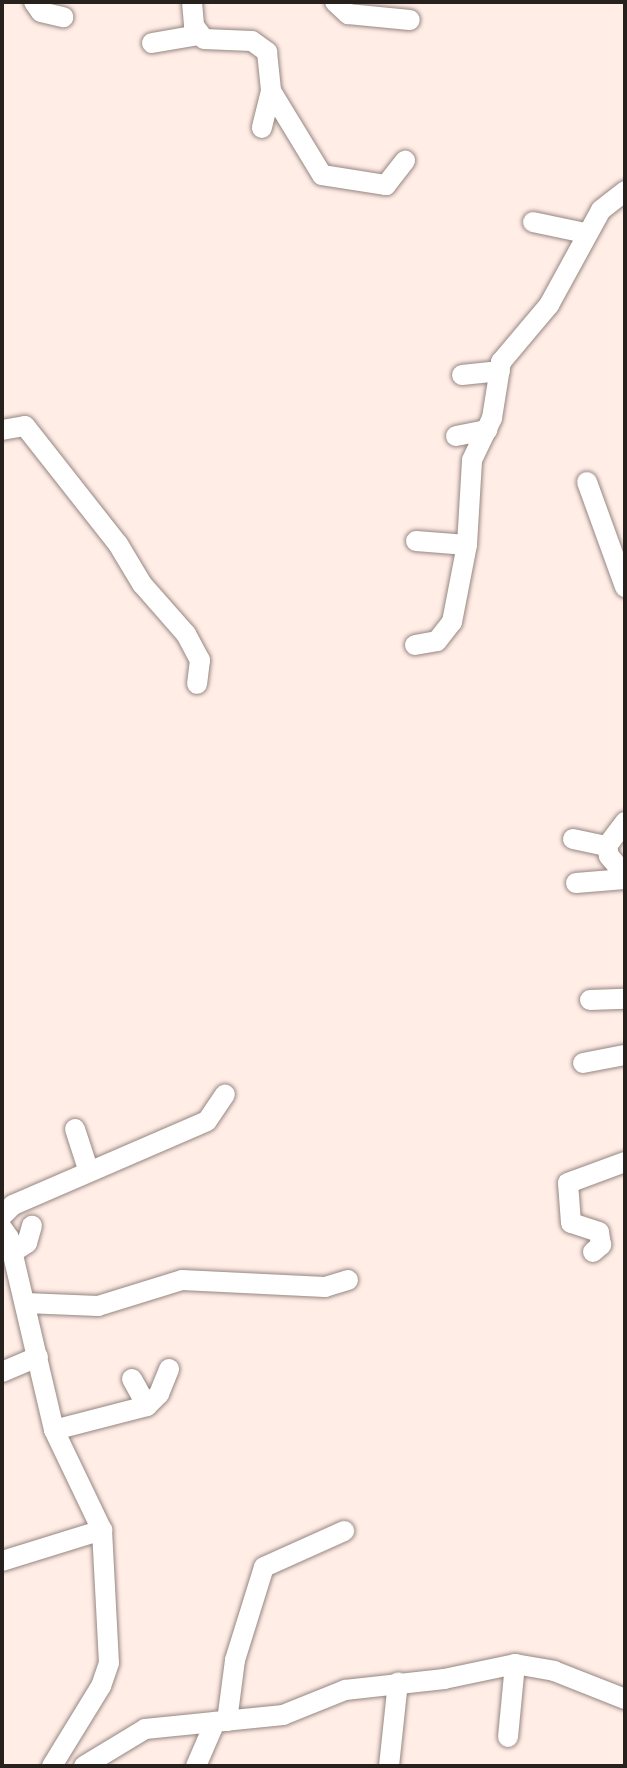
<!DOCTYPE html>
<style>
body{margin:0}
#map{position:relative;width:627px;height:1768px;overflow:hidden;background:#ffede6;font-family:"DM Sans",sans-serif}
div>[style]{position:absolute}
.roads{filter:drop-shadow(0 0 2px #968680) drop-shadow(0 0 2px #968680)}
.minor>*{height:20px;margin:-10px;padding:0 10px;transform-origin:10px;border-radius:10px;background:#fff}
span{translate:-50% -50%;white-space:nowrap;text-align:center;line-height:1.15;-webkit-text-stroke:8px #ffede6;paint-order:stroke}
.frame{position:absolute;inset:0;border:4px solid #27211e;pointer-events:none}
</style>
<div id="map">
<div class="roads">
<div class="minor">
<i style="left:34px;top:2px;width:12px;rotate:55deg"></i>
<i style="left:41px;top:12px;width:23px;rotate:13deg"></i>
<i style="left:192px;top:2px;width:24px;rotate:85deg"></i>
<i style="left:194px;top:26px;width:16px;rotate:52deg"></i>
<i style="left:204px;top:39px;width:48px;rotate:2.4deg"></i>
<i style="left:252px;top:41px;width:19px;rotate:36deg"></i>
<i style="left:267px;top:52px;width:39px;rotate:84deg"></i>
<i style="left:271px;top:91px;width:38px;rotate:104deg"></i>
<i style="left:335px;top:2px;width:18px;rotate:43deg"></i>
<i style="left:348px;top:14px;width:62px;rotate:5.5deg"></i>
<i style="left:152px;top:43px;width:48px;rotate:-9.7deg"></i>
<i style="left:271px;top:91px;width:98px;rotate:58.7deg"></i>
<i style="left:322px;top:175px;width:65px;rotate:8.9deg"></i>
<i style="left:386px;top:185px;width:31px;rotate:-52deg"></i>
<i style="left:533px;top:222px;width:53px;rotate:11.9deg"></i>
<i style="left:462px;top:375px;width:38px;rotate:-6deg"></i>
<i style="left:2px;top:430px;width:23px;rotate:-10deg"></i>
<i style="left:25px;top:426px;width:150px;rotate:51.8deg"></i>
<i style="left:118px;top:544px;width:47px;rotate:59deg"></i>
<i style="left:142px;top:584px;width:67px;rotate:48.7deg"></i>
<i style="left:186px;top:634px;width:30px;rotate:62deg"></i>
<i style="left:200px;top:660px;width:24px;rotate:97deg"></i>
<i style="left:456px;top:436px;width:32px;rotate:-11deg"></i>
<i style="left:587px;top:482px;width:112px;rotate:70.1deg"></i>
<i style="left:416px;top:541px;width:51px;rotate:4.5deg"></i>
<i style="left:415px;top:645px;width:22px;rotate:-10deg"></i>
<i style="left:437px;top:641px;width:24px;rotate:-52deg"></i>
<i style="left:452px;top:622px;width:78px;rotate:-79deg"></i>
<i style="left:467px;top:545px;width:85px;rotate:-86.6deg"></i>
<i style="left:472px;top:460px;width:47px;rotate:-64.5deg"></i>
<i style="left:492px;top:418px;width:57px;rotate:-80.9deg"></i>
<i style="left:501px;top:362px;width:75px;rotate:-49.9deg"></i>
<i style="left:549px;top:305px;width:108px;rotate:-61.3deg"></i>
<i style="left:601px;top:210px;width:31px;rotate:-38deg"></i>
<i style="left:625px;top:822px;width:30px;rotate:127deg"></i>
<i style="left:607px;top:846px;width:10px;rotate:79deg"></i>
<i style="left:609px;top:856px;width:25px;rotate:50deg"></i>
<i style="left:573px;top:839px;width:35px;rotate:12deg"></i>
<i style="left:576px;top:883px;width:49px;rotate:-4.7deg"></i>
<i style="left:590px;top:1000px;width:35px;rotate:-2deg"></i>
<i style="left:583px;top:1063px;width:43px;rotate:-10.8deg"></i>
<i style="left:75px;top:1129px;width:45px;rotate:72deg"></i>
<i style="left:2px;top:1216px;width:16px;rotate:-45deg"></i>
<i style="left:13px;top:1205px;width:211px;rotate:-23.4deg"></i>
<i style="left:207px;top:1121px;width:32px;rotate:-56deg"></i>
<i style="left:2px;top:1228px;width:12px;rotate:55deg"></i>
<i style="left:9px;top:1238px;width:197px;rotate:76.8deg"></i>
<i style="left:54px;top:1430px;width:111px;rotate:64.4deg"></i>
<i style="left:102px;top:1530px;width:133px;rotate:87deg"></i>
<i style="left:109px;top:1663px;width:24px;rotate:109deg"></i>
<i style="left:101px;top:1686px;width:94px;rotate:121.5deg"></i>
<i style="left:13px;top:1252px;width:17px;rotate:-33deg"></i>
<i style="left:27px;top:1243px;width:18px;rotate:-74deg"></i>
<i style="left:593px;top:1252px;width:11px;rotate:-41deg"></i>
<i style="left:601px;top:1245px;width:13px;rotate:-99deg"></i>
<i style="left:599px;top:1232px;width:29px;rotate:-162deg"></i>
<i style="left:571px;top:1223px;width:40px;rotate:-94.3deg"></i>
<i style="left:568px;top:1183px;width:61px;rotate:-20.2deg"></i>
<i style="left:25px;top:1303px;width:73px;rotate:2.4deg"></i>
<i style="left:98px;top:1306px;width:88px;rotate:-17.2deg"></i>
<i style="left:182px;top:1280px;width:143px;rotate:2.8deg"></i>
<i style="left:325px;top:1287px;width:24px;rotate:-17deg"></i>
<i style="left:2px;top:1372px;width:39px;rotate:-23deg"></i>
<i style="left:132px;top:1379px;width:31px;rotate:61deg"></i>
<i style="left:54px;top:1430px;width:96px;rotate:-14.5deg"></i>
<i style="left:147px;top:1406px;width:17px;rotate:-45deg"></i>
<i style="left:159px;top:1394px;width:27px;rotate:-68deg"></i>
<i style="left:2px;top:1561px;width:105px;rotate:-17.2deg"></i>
<i style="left:227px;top:1721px;width:62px;rotate:-82.5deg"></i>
<i style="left:235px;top:1660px;width:97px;rotate:-72.7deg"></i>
<i style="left:264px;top:1567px;width:88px;rotate:-24.2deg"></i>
<i style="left:508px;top:1737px;width:73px;rotate:-84.5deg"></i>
<i style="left:84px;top:1766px;width:71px;rotate:-31.2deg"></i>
<i style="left:145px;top:1729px;width:139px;rotate:-5.8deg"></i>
<i style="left:283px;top:1715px;width:67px;rotate:-22deg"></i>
<i style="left:345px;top:1690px;width:100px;rotate:-6.3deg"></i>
<i style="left:444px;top:1679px;width:73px;rotate:-11.9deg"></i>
<i style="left:515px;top:1664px;width:40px;rotate:10deg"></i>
<i style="left:554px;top:1671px;width:76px;rotate:21.5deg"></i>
<i style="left:196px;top:1766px;width:48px;rotate:-66.6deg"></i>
<i style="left:389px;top:1766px;width:84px;rotate:-83.9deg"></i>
</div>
</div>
<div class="frame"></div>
</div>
